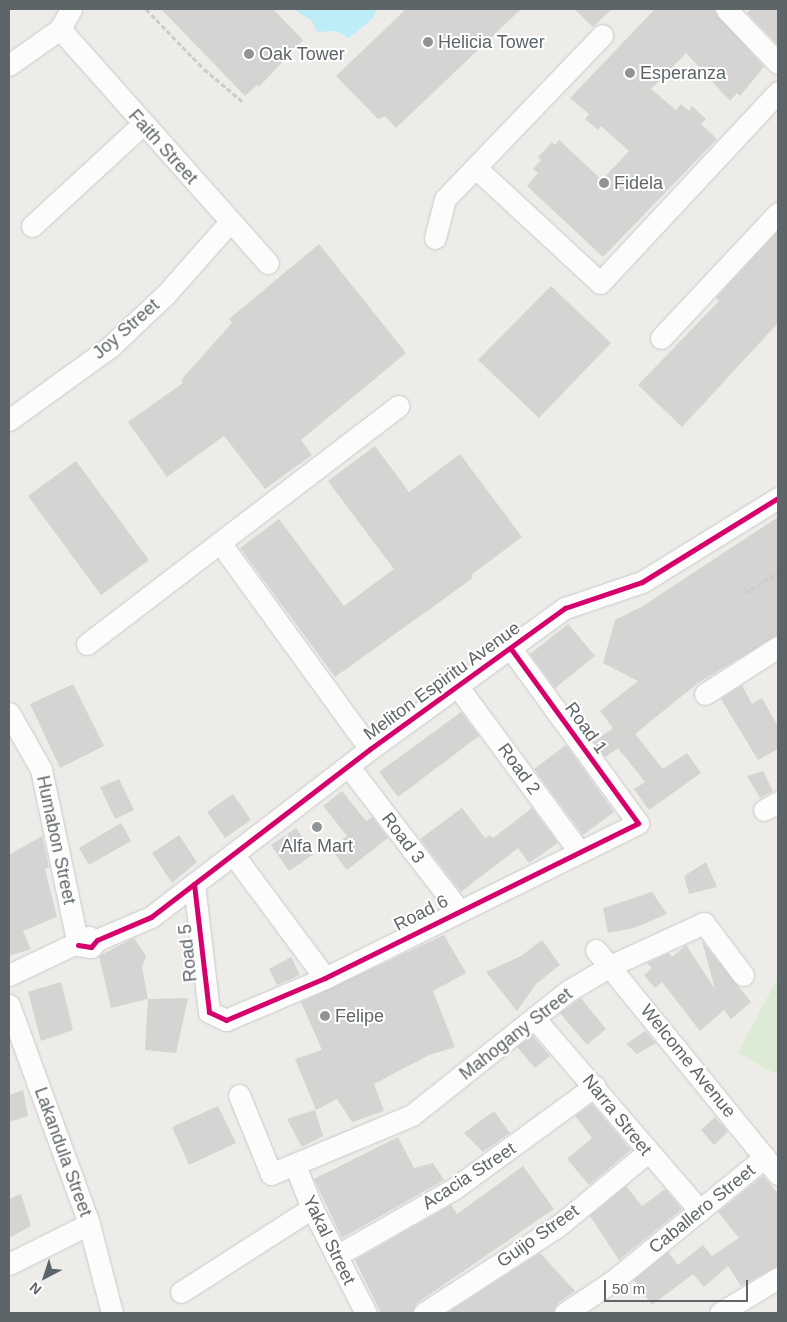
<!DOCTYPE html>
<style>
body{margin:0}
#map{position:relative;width:787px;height:1322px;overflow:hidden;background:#eeece9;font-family:Helvetica,sans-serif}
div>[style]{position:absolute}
.green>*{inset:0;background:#dbebd4}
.water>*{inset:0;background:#bdeef8}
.building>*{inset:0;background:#d6d4d3}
.path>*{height:3px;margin-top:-1.5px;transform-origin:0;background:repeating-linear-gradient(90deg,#c8cec9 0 5px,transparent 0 7.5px)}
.roads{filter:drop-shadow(0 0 1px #c9c9c9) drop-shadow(0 0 1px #c9c9c9)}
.minor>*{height:21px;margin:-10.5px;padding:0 10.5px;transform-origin:10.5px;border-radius:10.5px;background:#fcfcfc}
.cycleway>*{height:5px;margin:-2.5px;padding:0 2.5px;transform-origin:2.5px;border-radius:2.5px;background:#d6006c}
.dots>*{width:14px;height:14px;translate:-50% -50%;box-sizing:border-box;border:2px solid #fff;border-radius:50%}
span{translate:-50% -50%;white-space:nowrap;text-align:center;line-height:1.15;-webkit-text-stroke:4px #fff;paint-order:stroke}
.poi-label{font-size:18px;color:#5e6568}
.left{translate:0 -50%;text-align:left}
.street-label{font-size:18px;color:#5e6568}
.frame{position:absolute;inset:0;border:10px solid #5e6568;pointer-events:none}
.north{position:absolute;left:20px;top:1252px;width:50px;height:50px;-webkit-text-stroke:4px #fff;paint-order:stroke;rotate:220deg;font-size:14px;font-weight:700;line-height:20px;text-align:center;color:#5e6568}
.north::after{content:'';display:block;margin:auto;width:18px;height:22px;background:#5e6568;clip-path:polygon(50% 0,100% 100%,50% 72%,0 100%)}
.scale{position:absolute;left:604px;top:1280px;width:144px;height:22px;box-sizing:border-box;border:2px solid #5e6568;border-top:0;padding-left:6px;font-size:15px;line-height:18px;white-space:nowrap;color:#5e6568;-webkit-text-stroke:4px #fff;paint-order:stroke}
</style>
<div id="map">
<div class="green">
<i style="clip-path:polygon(778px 977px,778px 1075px,738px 1053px)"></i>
</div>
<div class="water">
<i style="clip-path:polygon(293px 9px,377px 9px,377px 10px,372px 19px,349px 38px,336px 31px,317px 32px,312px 21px)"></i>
</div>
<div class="building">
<i style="clip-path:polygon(161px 9px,273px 9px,303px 40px,259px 87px,257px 85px,245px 96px)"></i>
<i style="clip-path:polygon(406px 9px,521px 9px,396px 128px,385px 116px,378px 119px,336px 76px)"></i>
<i style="clip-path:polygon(574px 9px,612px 9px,593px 27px)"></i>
<i style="clip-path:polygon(655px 9px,713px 9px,764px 67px,740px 96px,737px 93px,730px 101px,686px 53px,651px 89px,676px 110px,681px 104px,689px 111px,692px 106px,706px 119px,701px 124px,717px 139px,603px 257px,527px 186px,538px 173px,533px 169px,541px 160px,538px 157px,552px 142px,555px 145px,559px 140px,602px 180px,629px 151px,601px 126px,598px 130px,585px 119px,589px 114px,570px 98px)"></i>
<i style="clip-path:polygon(751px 9px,778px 9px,778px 45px,747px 13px)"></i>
<i style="clip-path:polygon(778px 231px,778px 323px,682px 427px,638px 385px,719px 301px,716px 298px)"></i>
<i style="clip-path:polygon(319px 244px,406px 353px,301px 440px,312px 455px,265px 489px,224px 436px,167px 477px,128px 422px,183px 383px,181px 380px,232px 323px,229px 319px)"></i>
<i style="clip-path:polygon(551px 286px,611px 343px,539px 418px,478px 360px)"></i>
<i style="clip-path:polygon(375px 446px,409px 492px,460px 454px,522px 537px,471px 575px,473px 578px,335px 677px,240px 548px,279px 519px,344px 606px,394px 569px,328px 481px)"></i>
<i style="clip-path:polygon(76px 461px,149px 560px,101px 595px,28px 496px)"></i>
<i style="clip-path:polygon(778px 517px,778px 635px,698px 683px,635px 734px,663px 769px,687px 753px,701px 773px,649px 810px,634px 789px,645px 782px,618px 748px,605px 757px,594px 742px,613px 728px,600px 711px,638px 681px,603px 663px,615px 620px,643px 606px)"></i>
<i style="clip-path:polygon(568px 624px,595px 656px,555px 688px,530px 654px)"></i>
<i style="clip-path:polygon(73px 684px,104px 746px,60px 768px,30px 704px)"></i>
<i style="clip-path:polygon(742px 685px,752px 704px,762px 698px,778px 726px,778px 749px,758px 760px,721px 699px)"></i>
<i style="clip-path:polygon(461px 712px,479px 736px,398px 797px,379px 772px)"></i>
<i style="clip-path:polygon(566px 745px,614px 812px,583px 835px,534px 769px)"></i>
<i style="clip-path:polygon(763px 771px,773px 791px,760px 798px,747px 776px)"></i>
<i style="clip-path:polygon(119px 779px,134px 810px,115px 819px,100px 787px)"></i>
<i style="clip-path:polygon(342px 791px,366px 821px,372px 817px,388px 838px,347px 870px,331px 849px,347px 836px,323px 806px)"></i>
<i style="clip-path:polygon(233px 794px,251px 820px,225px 838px,207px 812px)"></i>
<i style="clip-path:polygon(462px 808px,485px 838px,490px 835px,493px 838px,532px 808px,558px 843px,529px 863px,518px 848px,461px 892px,420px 839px)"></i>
<i style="clip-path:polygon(121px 823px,131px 841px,89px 865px,79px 848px)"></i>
<i style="clip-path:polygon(296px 828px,314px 854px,289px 871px,271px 845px)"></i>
<i style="clip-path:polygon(179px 835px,197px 862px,172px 883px,152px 853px)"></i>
<i style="clip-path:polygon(42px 836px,49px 867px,45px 869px,57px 917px,23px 931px,31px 949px,9px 956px,9px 855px)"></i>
<i style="clip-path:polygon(706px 862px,717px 887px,689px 894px,684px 876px)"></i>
<i style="clip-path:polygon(652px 892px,667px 914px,634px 928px,608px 933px,603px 908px)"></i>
<i style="clip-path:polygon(444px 935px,466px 973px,433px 991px,455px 1047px,429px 1055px,374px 1084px,384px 1111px,352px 1122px,337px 1099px,316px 1110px,295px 1059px,322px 1050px,301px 1002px)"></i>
<i style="clip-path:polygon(134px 938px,146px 956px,142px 967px,148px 999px,111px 1008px,99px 956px)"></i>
<i style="clip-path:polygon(542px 940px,560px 965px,536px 984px,517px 1011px,486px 972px,521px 956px)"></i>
<i style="clip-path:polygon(702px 941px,751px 1002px,731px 1019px,724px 1010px,700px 1031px,662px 982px,655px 988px,644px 975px,652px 968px,647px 963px,669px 953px,672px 957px,686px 945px,715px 989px)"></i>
<i style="clip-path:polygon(291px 957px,300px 975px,277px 985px,269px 969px)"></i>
<i style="clip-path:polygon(61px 982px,73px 1030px,41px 1041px,28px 992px)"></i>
<i style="clip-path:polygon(188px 998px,176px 1053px,145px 1050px,148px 999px)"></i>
<i style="clip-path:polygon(581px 998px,606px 1029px,587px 1045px,560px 1013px)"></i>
<i style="clip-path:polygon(645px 1031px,656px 1043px,637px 1054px,626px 1044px)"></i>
<i style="clip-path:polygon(532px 1035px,550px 1056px,535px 1068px,517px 1047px)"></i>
<i style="clip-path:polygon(23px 1090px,28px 1116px,9px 1122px,9px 1095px)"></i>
<i style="clip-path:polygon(592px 1104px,631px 1150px,589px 1185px,567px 1159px,592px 1138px,575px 1116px)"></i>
<i style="clip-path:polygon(218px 1106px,236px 1143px,189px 1165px,172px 1127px)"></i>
<i style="clip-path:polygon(315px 1110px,323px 1136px,302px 1147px,287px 1119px)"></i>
<i style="clip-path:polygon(494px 1111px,510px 1133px,483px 1152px,464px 1133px)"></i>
<i style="clip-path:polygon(715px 1117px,728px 1132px,714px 1145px,701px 1130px)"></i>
<i style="clip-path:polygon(398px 1137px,414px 1168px,433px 1163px,444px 1180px,342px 1238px,314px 1179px)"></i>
<i style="clip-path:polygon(523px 1166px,554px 1209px,417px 1303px,412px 1313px,381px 1313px,355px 1260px,451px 1205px,457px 1214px)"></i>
<i style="clip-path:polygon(763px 1176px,778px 1193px,778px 1266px,741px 1286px,728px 1266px,704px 1287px,693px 1274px,652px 1305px,634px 1280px,668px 1252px,678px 1265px,703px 1245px,712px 1256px,739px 1238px,718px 1212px)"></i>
<i style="clip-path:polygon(626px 1186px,642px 1206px,665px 1189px,682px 1209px,619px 1260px,590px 1216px)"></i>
<i style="clip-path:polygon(21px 1194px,31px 1226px,9px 1238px,9px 1199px)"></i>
<i style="clip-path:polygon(540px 1253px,575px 1291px,558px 1303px,553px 1313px,447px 1313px)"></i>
</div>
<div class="path">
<i style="left:146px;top:9px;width:83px;rotate:46deg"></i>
<i style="left:204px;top:69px;width:51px;rotate:40.2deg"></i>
<i style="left:745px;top:593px;width:39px;rotate:-32deg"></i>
</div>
<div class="roads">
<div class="minor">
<i style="left:726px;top:9px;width:75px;rotate:46.1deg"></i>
<i style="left:60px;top:29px;width:313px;rotate:48.4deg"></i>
<i style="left:9px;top:65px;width:62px;rotate:-35.2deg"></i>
<i style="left:60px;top:29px;width:23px;rotate:-61deg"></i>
<i style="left:476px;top:168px;width:169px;rotate:42.8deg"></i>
<i style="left:600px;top:283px;width:261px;rotate:-47deg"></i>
<i style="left:32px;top:226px;width:151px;rotate:-42.6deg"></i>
<i style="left:435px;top:238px;width:40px;rotate:-75.6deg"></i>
<i style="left:445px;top:199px;width:227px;rotate:-46.2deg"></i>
<i style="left:661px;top:338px;width:171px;rotate:-46.9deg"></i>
<i style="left:9px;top:420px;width:125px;rotate:-35.9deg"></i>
<i style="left:110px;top:347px;width:77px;rotate:-43.4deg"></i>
<i style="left:166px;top:294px;width:96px;rotate:-48.4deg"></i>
<i style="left:221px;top:544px;width:253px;rotate:54deg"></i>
<i style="left:87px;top:644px;width:392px;rotate:-37.4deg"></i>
<i style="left:458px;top:687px;width:204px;rotate:53.6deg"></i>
<i style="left:705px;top:694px;width:87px;rotate:-32.8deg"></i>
<i style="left:9px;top:713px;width:64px;rotate:60.3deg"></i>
<i style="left:41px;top:769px;width:180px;rotate:78.1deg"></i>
<i style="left:349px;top:767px;width:179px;rotate:52.5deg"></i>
<i style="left:764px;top:810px;width:16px;rotate:-30deg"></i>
<i style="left:233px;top:854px;width:154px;rotate:53.4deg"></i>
<i style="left:194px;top:884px;width:129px;rotate:83.3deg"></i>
<i style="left:209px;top:1012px;width:19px;rotate:25deg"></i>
<i style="left:226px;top:1020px;width:108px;rotate:-23deg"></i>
<i style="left:325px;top:978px;width:349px;rotate:-26.3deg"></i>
<i style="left:638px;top:823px;width:215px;rotate:-126.1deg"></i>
<i style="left:78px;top:945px;width:13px;rotate:9deg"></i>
<i style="left:91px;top:947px;width:9px;rotate:-49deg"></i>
<i style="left:97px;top:940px;width:59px;rotate:-23.1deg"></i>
<i style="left:151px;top:917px;width:276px;rotate:-37.5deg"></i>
<i style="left:370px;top:749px;width:241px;rotate:-35.9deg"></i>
<i style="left:565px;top:608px;width:81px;rotate:-18.7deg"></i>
<i style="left:642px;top:582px;width:160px;rotate:-31.7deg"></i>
<i style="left:596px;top:950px;width:289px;rotate:50.9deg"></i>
<i style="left:9px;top:975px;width:89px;rotate:-25.4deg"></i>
<i style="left:9px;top:1005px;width:233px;rotate:69.9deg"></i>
<i style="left:89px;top:1224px;width:92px;rotate:75.5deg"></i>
<i style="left:535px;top:1019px;width:253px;rotate:49.3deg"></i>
<i style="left:239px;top:1095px;width:85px;rotate:67.9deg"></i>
<i style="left:271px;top:1174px;width:153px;rotate:-22.7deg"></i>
<i style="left:412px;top:1115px;width:199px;rotate:-38.5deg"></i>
<i style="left:568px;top:991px;width:49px;rotate:-30.8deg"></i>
<i style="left:610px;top:966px;width:103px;rotate:-24.6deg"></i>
<i style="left:704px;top:923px;width:65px;rotate:53.1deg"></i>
<i style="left:295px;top:1165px;width:46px;rotate:68.4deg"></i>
<i style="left:312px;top:1208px;width:118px;rotate:62.8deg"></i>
<i style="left:336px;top:1256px;width:137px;rotate:-29.7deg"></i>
<i style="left:455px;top:1188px;width:173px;rotate:-36.1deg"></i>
<i style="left:9px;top:1264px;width:89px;rotate:-26.6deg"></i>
<i style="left:181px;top:1292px;width:156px;rotate:-32.7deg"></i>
<i style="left:424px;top:1313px;width:160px;rotate:-33deg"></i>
<i style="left:558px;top:1226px;width:115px;rotate:-39.4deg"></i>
<i style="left:565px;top:1313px;width:58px;rotate:-33.7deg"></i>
<i style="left:613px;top:1281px;width:196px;rotate:-39.2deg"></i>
<i style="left:720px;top:1313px;width:68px;rotate:-31.1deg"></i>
</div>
</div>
<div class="cycleway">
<i style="left:194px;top:884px;width:129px;rotate:83.3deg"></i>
<i style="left:209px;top:1012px;width:19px;rotate:25deg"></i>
<i style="left:226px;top:1020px;width:108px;rotate:-23deg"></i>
<i style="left:325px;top:978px;width:349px;rotate:-26.3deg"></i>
<i style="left:638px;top:823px;width:215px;rotate:-126.1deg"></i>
<i style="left:78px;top:945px;width:13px;rotate:9deg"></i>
<i style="left:91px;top:947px;width:9px;rotate:-49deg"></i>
<i style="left:97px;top:940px;width:59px;rotate:-23.1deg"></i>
<i style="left:151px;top:917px;width:276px;rotate:-37.5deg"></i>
<i style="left:370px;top:749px;width:241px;rotate:-35.9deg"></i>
<i style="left:565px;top:608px;width:81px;rotate:-18.7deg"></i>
<i style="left:642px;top:582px;width:160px;rotate:-31.7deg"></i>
</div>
<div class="dots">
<i style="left:428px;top:42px;background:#909495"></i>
<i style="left:249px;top:54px;background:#909495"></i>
<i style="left:630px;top:73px;background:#909495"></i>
<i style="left:604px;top:183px;background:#909495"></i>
<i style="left:317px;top:827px;background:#909495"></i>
<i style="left:325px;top:1016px;background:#909495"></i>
</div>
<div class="poi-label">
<span class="left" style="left:438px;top:42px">Helicia Tower</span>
<span class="left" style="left:259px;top:54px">Oak Tower</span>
<span class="left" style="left:640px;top:73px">Esperanza</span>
<span class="left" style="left:614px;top:183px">Fidela</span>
<span style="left:317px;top:846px">Alfa Mart</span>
<span class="left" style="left:335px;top:1016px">Felipe</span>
</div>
<div class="street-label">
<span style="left:163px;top:147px;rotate:48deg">Faith Street</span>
<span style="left:126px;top:329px;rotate:-41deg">Joy Street</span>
<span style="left:442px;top:681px;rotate:-36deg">Meliton Espiritu Avenue</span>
<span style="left:586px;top:728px;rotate:54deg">Road 1</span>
<span style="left:519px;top:769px;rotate:54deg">Road 2</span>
<span style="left:403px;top:838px;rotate:53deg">Road 3</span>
<span style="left:56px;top:840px;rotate:78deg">Humabon Street</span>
<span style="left:421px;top:913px;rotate:-27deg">Road 6</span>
<span style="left:188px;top:953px;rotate:-96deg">Road 5</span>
<span style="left:516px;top:1034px;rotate:-38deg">Mahogany Street</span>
<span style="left:688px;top:1061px;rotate:51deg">Welcome Avenue</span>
<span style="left:617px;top:1115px;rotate:51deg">Narra Street</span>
<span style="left:63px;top:1152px;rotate:70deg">Lakandula Street</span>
<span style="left:469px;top:1176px;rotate:-33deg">Acacia Street</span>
<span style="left:702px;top:1209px;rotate:-39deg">Caballero Street</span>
<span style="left:538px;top:1236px;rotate:-35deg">Guijo Street</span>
<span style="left:329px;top:1240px;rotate:64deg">Yakal Street</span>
</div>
<div class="frame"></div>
<div class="north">N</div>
<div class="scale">50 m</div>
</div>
